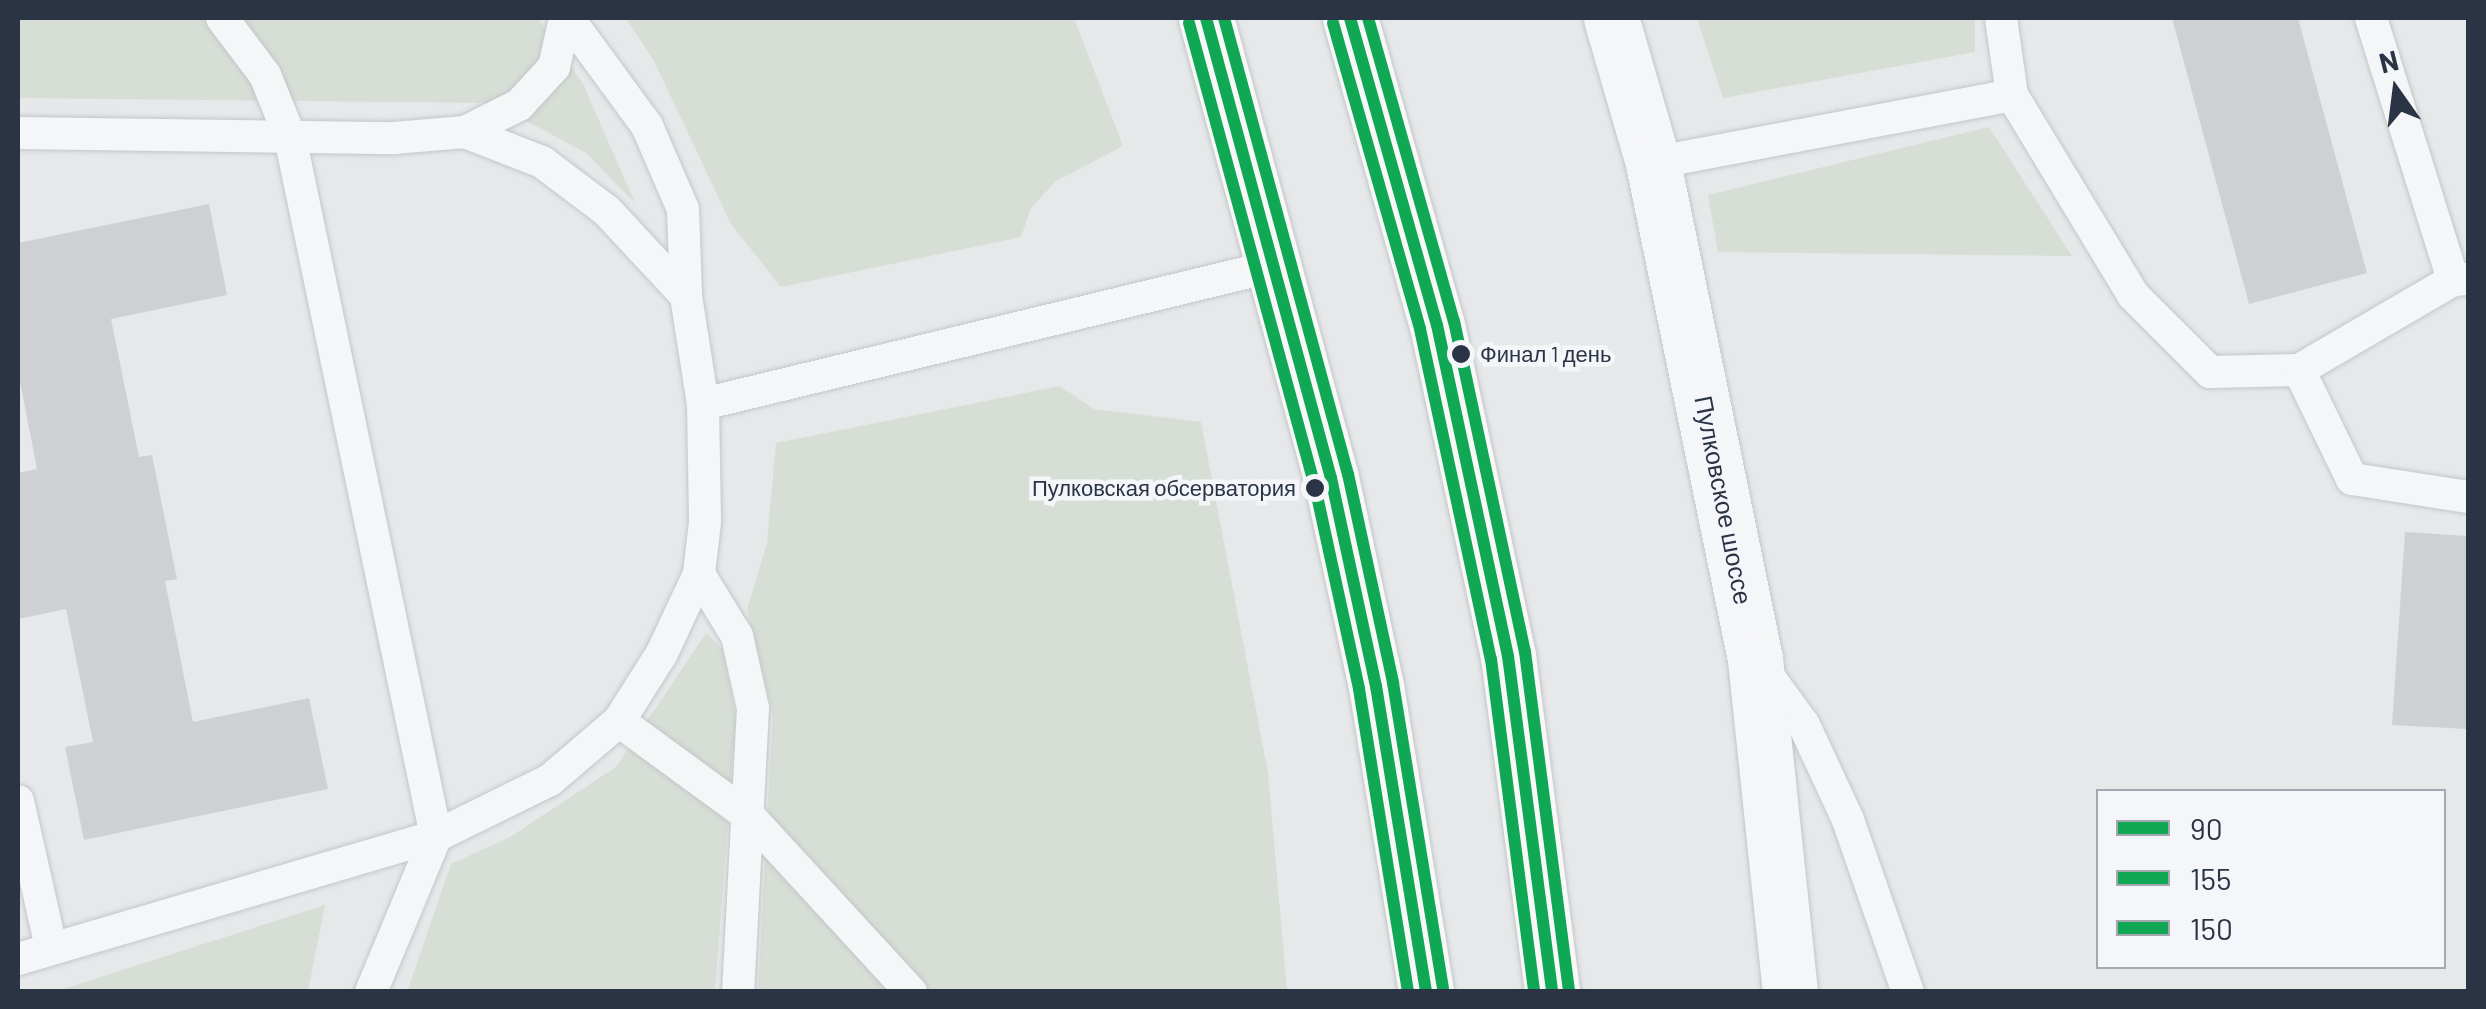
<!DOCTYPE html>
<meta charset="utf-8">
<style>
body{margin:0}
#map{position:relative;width:2486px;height:1009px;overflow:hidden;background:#e6e8ea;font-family:Barlow,sans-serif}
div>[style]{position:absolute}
.green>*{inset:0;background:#d6ded6}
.building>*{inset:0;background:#ced0d3}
.roads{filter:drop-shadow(0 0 2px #c4c6c8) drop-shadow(0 0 2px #c4c6c8)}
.service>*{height:32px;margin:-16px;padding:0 16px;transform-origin:16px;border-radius:16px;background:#f5f6f7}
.minor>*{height:55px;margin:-27.5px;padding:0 27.5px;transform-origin:27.5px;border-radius:27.5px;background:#f5f6f7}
.trunk>*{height:55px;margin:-27.5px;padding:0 27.5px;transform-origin:27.5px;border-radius:27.5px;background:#f8f8f8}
.bus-1>*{height:12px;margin:-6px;padding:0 6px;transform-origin:6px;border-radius:6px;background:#10a855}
.bus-2>*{height:12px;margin:-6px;padding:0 6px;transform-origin:6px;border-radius:6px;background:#10a855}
.bus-3>*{height:12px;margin:-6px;padding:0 6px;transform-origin:6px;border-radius:6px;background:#10a855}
.dots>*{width:28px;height:28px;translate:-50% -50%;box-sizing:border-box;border:5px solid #f4f6f9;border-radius:50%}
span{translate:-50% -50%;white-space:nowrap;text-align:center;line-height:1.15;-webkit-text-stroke:9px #f4f6f9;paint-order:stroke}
.bus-label{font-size:22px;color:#2b3445}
.left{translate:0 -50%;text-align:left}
.right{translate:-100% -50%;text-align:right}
.street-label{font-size:25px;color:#2b3445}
.frame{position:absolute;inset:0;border:20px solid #2b3445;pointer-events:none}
.legend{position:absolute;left:2096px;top:789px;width:350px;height:180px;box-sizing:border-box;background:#f4f6f9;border:2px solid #a4a8b1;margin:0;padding:12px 18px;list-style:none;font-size:30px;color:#2b3445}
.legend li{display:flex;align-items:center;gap:20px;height:50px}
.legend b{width:50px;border:2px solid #a4a8b1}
.north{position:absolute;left:2346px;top:40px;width:100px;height:100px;-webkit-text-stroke:8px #f4f6f9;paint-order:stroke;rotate:346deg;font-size:28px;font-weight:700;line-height:40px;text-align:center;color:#2b3445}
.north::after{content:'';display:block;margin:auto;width:35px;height:45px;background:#2b3445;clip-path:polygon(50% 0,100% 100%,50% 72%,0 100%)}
</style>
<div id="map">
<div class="green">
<i style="clip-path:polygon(18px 18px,538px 18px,583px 84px,635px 203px,586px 153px,493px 103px,18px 98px)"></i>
<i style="clip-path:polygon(626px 18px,1074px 18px,1123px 146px,1056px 181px,1031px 208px,1021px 237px,781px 287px,731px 224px,654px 61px)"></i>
<i style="clip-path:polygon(1697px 18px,1975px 18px,1975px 52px,1723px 98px)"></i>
<i style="clip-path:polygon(1989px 127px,2072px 256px,1718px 252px,1708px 195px)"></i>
<i style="clip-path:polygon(1060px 386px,1094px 409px,1201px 422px,1268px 773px,1287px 991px,758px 991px,773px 715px,747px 610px,767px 543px,776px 443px)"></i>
<i style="clip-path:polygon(706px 633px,722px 649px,736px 716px,715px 991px,407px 992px,451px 864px,510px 837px,616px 767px)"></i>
<i style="clip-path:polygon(325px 905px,308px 991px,57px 991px)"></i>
</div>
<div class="building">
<i style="clip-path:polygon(2172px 18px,2298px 18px,2367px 273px,2249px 304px)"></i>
<i style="clip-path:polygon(209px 204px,227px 295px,111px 319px,139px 457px,152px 455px,177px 579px,165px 581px,193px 722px,309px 698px,328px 789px,84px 840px,65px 747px,93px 742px,66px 609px,18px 619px,18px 473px,37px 469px,18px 371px,18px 243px)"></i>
<i style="clip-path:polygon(2405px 532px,2468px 536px,2468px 729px,2392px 725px)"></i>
</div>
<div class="roads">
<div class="service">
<i style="left:222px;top:18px;width:71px;rotate:53deg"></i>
<i style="left:265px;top:75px;width:67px;rotate:68deg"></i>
<i style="left:290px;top:137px;width:714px;rotate:78.2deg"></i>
<i style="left:436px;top:836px;width:169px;rotate:112.6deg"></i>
<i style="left:568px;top:18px;width:134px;rotate:53.8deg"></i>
<i style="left:647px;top:126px;width:90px;rotate:66.6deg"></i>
<i style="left:683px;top:209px;width:87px;rotate:88deg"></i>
<i style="left:2001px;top:18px;width:78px;rotate:81.9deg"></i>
<i style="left:2012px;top:95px;width:234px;rotate:58.8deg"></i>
<i style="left:2133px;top:295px;width:109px;rotate:45deg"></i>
<i style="left:2210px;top:372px;width:89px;rotate:-1.3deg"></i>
<i style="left:2299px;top:370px;width:178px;rotate:-30.3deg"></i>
<i style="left:2453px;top:280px;width:15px;rotate:-4deg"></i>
<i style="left:2371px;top:18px;width:275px;rotate:72.6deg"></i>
<i style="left:465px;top:132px;width:60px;rotate:-26.6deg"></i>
<i style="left:519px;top:105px;width:52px;rotate:-47.4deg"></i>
<i style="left:554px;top:67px;width:50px;rotate:-77.3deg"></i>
<i style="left:18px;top:133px;width:376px;rotate:0.8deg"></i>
<i style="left:394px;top:138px;width:71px;rotate:-4.8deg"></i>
<i style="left:465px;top:132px;width:83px;rotate:21.3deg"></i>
<i style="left:542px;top:162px;width:81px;rotate:37deg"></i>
<i style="left:607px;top:211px;width:116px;rotate:47.1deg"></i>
<i style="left:686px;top:296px;width:109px;rotate:81.1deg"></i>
<i style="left:703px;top:404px;width:118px;rotate:89deg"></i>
<i style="left:705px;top:522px;width:52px;rotate:96.6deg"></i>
<i style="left:699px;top:574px;width:87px;rotate:115.1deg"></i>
<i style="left:662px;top:653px;width:80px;rotate:122.3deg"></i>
<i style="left:619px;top:721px;width:91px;rotate:139.5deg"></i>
<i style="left:550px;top:780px;width:127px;rotate:153.8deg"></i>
<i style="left:436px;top:836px;width:436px;rotate:163.6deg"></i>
<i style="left:1653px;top:163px;width:365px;rotate:-10.7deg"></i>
<i style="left:2299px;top:370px;width:121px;rotate:64.1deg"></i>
<i style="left:2352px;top:479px;width:117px;rotate:8.8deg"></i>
<i style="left:703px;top:404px;width:587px;rotate:-13.59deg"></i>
<i style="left:699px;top:574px;width:73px;rotate:58.5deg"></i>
<i style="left:737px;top:636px;width:74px;rotate:77.5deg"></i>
<i style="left:753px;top:708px;width:284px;rotate:93deg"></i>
<i style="left:1763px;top:669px;width:69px;rotate:53.8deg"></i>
<i style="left:1804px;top:725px;width:105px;rotate:65.1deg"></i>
<i style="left:1848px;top:820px;width:182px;rotate:70.8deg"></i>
<i style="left:619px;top:721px;width:162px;rotate:36.2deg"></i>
<i style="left:750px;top:817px;width:238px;rotate:47.4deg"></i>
<i style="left:18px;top:801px;width:151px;rotate:77.3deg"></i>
</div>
<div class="minor">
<i style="left:1611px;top:18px;width:151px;rotate:73.8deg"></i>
<i style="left:1653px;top:163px;width:506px;rotate:78.38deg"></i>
<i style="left:1755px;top:659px;width:335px;rotate:84deg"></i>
</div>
<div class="trunk">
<i style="left:1206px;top:18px;width:477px;rotate:74.8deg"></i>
<i style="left:1331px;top:478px;width:213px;rotate:77.8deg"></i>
<i style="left:1376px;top:686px;width:310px;rotate:80.7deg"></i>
<i style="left:1350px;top:18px;width:319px;rotate:74.2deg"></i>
<i style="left:1437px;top:325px;width:339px;rotate:77.9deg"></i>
<i style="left:1508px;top:656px;width:339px;rotate:82.5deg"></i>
</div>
</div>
<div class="bus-1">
<i style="left:1206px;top:18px;width:477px;rotate:74.8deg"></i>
<i style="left:1331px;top:478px;width:213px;rotate:77.8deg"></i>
<i style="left:1376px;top:686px;width:310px;rotate:80.7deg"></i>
<i style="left:1350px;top:18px;width:319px;rotate:74.2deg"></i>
<i style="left:1437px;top:325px;width:339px;rotate:77.9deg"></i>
<i style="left:1508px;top:656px;width:339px;rotate:82.5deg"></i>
</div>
<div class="bus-2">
<i style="left:1189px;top:23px;width:476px;rotate:74.8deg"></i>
<i style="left:1314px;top:482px;width:212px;rotate:77.7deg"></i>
<i style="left:1359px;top:689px;width:307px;rotate:80.8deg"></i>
<i style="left:1333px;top:23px;width:318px;rotate:74.1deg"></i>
<i style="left:1420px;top:329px;width:338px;rotate:77.9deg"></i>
<i style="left:1491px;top:659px;width:336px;rotate:82.6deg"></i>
</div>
<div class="bus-3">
<i style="left:1224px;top:18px;width:473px;rotate:74.8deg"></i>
<i style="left:1348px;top:474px;width:214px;rotate:77.8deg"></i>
<i style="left:1393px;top:683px;width:310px;rotate:80.7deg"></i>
<i style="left:1368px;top:18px;width:315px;rotate:74.2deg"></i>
<i style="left:1454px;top:321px;width:339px;rotate:77.9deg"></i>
<i style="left:1525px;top:652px;width:341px;rotate:82.6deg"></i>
</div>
<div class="dots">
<i style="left:1461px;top:354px;background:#2b3445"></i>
<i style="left:1315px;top:488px;background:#2b3445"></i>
</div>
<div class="bus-label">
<span class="left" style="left:1480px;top:354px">Финал 1 день</span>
<span class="right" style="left:1296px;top:488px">Пулковская обсерватория</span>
</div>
<div class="street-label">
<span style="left:1724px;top:500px;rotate:79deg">Пулковское шоссе</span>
</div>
<div class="frame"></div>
<ul class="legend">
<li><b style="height:12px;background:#10a855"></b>90</li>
<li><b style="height:12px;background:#10a855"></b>155</li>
<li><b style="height:12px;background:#10a855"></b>150</li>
</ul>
<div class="north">N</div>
</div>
